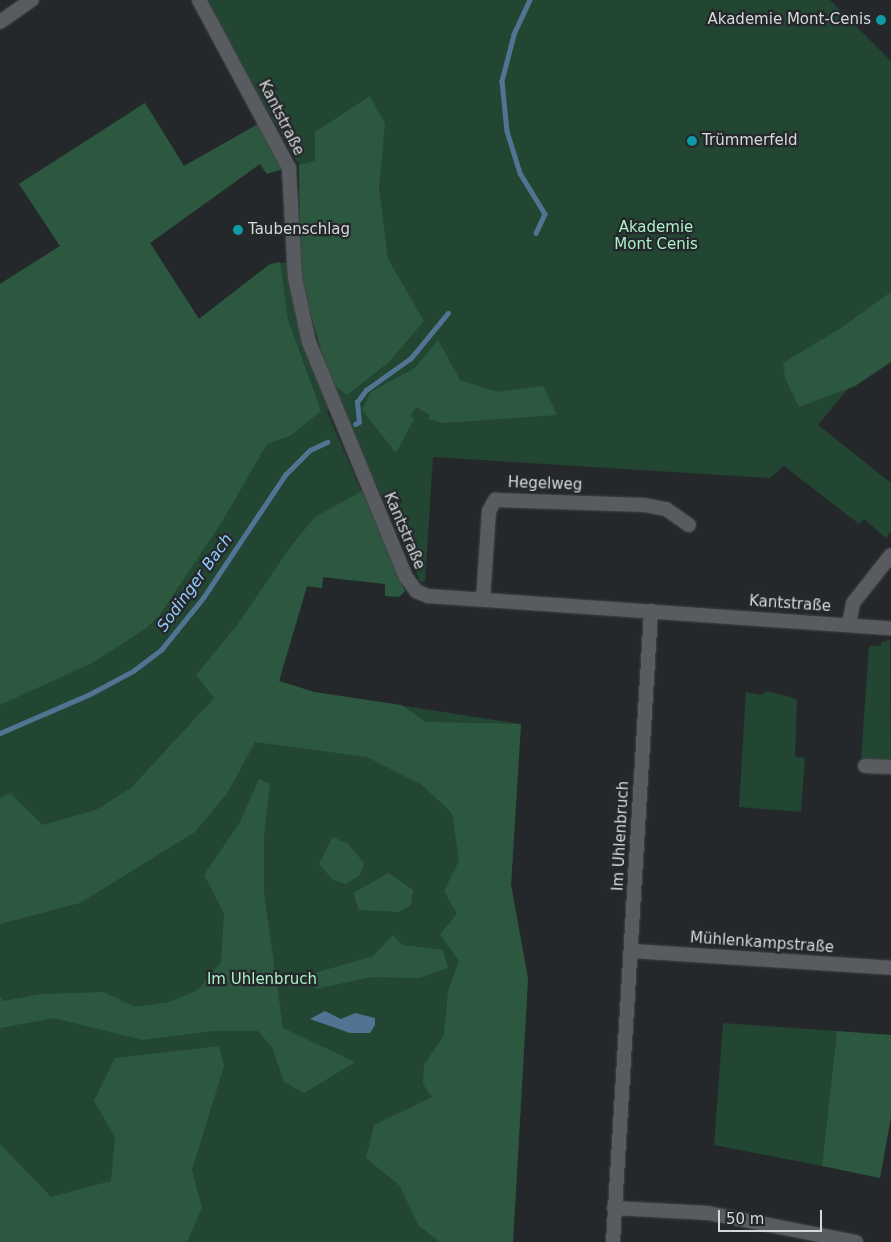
<!DOCTYPE html>
<meta charset="utf-8">
<style>
body{margin:0}
#map{position:relative;width:891px;height:1242px;overflow:hidden;background:#25282b;font-family:"DejaVu Sans",sans-serif}
div>[style]{position:absolute}
.green>*{inset:0;background:#224632}
.forest>*{inset:0;background:#2d5840}
.water>*{inset:0;background:#507492}
.stream>*{height:4.5px;margin:-2.25px;padding:0 2.25px;transform-origin:2.25px;border-radius:2.25px;background:#507492}
.roads{filter:drop-shadow(0 0 1px #424447) drop-shadow(0 0 1px #424447)}
.street>*{height:14px;margin:-7px;padding:0 7px;transform-origin:7px;border-radius:7px;background:#585b5f}
.dots>*{width:14px;height:14px;translate:-50% -50%;box-sizing:border-box;border:2px solid #25282b;border-radius:50%}
span{translate:-50% -50%;white-space:nowrap;text-align:center;line-height:1.15;-webkit-text-stroke:4.5px #25282b;paint-order:stroke}
.poi-label{font-size:15px;color:#d6d8da}
.right{translate:-100% -50%;text-align:right}
.left{translate:0 -50%;text-align:left}
.street-label{font-size:15px;color:#d6d8da}
.park-label{font-size:15px;color:#aaf1c6}
.water-label{font-size:16px;color:#90cbfd;font-style:italic}
.scale{position:absolute;left:718px;top:1210px;width:104px;height:22px;box-sizing:border-box;border:2px solid #d6d8da;border-top:0;padding-left:6px;font-size:15px;line-height:18px;white-space:nowrap;color:#d6d8da;-webkit-text-stroke:4px #25282b;paint-order:stroke}
</style>
<div id="map">
<div class="green">
<i style="clip-path:polygon(204px 0,830px 0,891px 61px,891px 362px,851px 385px,818px 425px,891px 483px,891px 531px,886px 538px,864px 519px,859px 524px,784px 466px,770px 478px,433px 457px,425px 582px,420px 581px,330px 382px,299px 165px)"></i>
<i style="clip-path:polygon(145px 103px,184px 166px,260px 123px,267px 174px,260px 164px,150px 243px,199px 319px,270px 264px,290px 262px,330px 407px,327px 412px,405px 591px,399px 597px,385px 596px,385px 584px,323px 577px,322px 588px,307px 586px,279px 681px,314px 692px,521px 724px,511px 885px,528px 979px,513px 1242px,0 1242px,0 284px,60px 246px,19px 184px)"></i>
<i style="clip-path:polygon(890px 640px,891px 761px,861px 759px,869px 646px,881px 646px,881px 642px)"></i>
<i style="clip-path:polygon(767px 691px,797px 699px,795px 757px,805px 758px,801px 812px,739px 807px,746px 692px,761px 695px)"></i>
<i style="clip-path:polygon(723px 1023px,837px 1031px,822px 1166px,714px 1145px)"></i>
</div>
<div class="forest">
<i style="clip-path:polygon(370px 96px,385px 124px,379px 188px,388px 259px,424px 321px,389px 362px,347px 395px,330px 382px,300px 278px,299px 165px,315px 161px,315px 132px)"></i>
<i style="clip-path:polygon(145px 103px,184px 166px,260px 123px,282px 169px,267px 174px,260px 164px,150px 243px,199px 319px,270px 264px,280px 262px,288px 320px,321px 411px,290px 436px,267px 444px,223px 520px,159px 616px,145px 629px,92px 663px,0 705px,0 284px,60px 246px,19px 184px)"></i>
<i style="clip-path:polygon(891px 292px,891px 362px,855px 386px,799px 407px,785px 378px,783px 363px,841px 328px)"></i>
<i style="clip-path:polygon(438px 340px,460px 380px,497px 392px,543px 386px,557px 415px,443px 423px,428px 419px,430px 415px,416px 407px,410px 416px,414px 419px,396px 453px,362px 410px,371px 392px,415px 368px)"></i>
<i style="clip-path:polygon(362px 491px,405px 591px,399px 597px,385px 596px,385px 584px,323px 577px,322px 588px,307px 586px,279px 681px,314px 692px,401px 705px,426px 722px,521px 724px,511px 885px,528px 979px,513px 1242px,440px 1242px,418px 1225px,400px 1186px,366px 1158px,374px 1125px,432px 1097px,423px 1084px,424px 1065px,444px 1035px,448px 991px,459px 961px,440px 934px,457px 914px,444px 891px,459px 861px,452px 813px,422px 785px,367px 757px,255px 742px,228px 792px,195px 832px,80px 903px,0 924px,0 798px,10px 793px,43px 825px,96px 810px,131px 788px,214px 698px,196px 675px,238px 624px,291px 546px,315px 517px)"></i>
<i style="clip-path:polygon(259px 779px,270px 784px,264px 835px,264px 893px,283px 1028px,355px 1062px,304px 1093px,284px 1082px,272px 1047px,258px 1031px,213px 1031px,143px 1040px,54px 1018px,0 1028px,0 997px,3px 1001px,41px 994px,104px 992px,135px 1007px,169px 1002px,198px 990px,221px 962px,224px 913px,204px 875px,240px 822px)"></i>
<i style="clip-path:polygon(333px 837px,348px 844px,364px 863px,360px 875px,346px 884px,333px 880px,319px 864px)"></i>
<i style="clip-path:polygon(389px 873px,413px 890px,411px 905px,399px 912px,359px 910px,353px 893px)"></i>
<i style="clip-path:polygon(393px 935px,402px 945px,443px 950px,448px 968px,419px 978px,372px 977px,315px 989px,315px 973px,373px 956px)"></i>
<i style="clip-path:polygon(837px 1031px,891px 1035px,891px 1117px,880px 1178px,822px 1166px)"></i>
<i style="clip-path:polygon(219px 1046px,224px 1066px,192px 1170px,202px 1208px,187px 1242px,0 1242px,0 1144px,51px 1197px,111px 1181px,115px 1137px,94px 1101px,115px 1058px)"></i>
</div>
<div class="water">
<i style="clip-path:polygon(325px 1011px,341px 1019px,355px 1013px,375px 1018px,375px 1025px,370px 1033px,350px 1033px,310px 1019px)"></i>
</div>
<div class="stream">
<i style="left:530px;top:0;width:38px;rotate:115deg"></i>
<i style="left:514px;top:35px;width:48px;rotate:104.6deg"></i>
<i style="left:502px;top:81px;width:50px;rotate:84.3deg"></i>
<i style="left:507px;top:131px;width:44px;rotate:72.8deg"></i>
<i style="left:520px;top:173px;width:48px;rotate:58.6deg"></i>
<i style="left:545px;top:214px;width:21px;rotate:115deg"></i>
<i style="left:355px;top:424px;width:4px;rotate:-27deg"></i>
<i style="left:359px;top:422px;width:20px;rotate:-96deg"></i>
<i style="left:357px;top:402px;width:15px;rotate:-53deg"></i>
<i style="left:366px;top:390px;width:55px;rotate:-35.4deg"></i>
<i style="left:411px;top:358px;width:58px;rotate:-50.6deg"></i>
<i style="left:0;top:733px;width:98px;rotate:-23.4deg"></i>
<i style="left:90px;top:694px;width:49px;rotate:-28.1deg"></i>
<i style="left:133px;top:671px;width:35px;rotate:-37deg"></i>
<i style="left:161px;top:650px;width:67px;rotate:-51.1deg"></i>
<i style="left:203px;top:598px;width:148px;rotate:-56.3deg"></i>
<i style="left:285px;top:475px;width:35px;rotate:-45deg"></i>
<i style="left:310px;top:450px;width:19px;rotate:-25deg"></i>
</div>
<div class="roads">
<div class="street">
<i style="left:199px;top:0;width:191px;rotate:61.8deg"></i>
<i style="left:289px;top:168px;width:110px;rotate:86.9deg"></i>
<i style="left:295px;top:278px;width:66px;rotate:77.7deg"></i>
<i style="left:309px;top:342px;width:254px;rotate:67.6deg"></i>
<i style="left:406px;top:577px;width:17px;rotate:54deg"></i>
<i style="left:416px;top:591px;width:13px;rotate:23deg"></i>
<i style="left:428px;top:596px;width:464px;rotate:4deg"></i>
<i style="left:0;top:22px;width:39px;rotate:-35deg"></i>
<i style="left:483px;top:599px;width:88px;rotate:-86.1deg"></i>
<i style="left:489px;top:511px;width:13px;rotate:-61deg"></i>
<i style="left:495px;top:500px;width:150px;rotate:1.9deg"></i>
<i style="left:645px;top:505px;width:21px;rotate:11deg"></i>
<i style="left:666px;top:509px;width:28px;rotate:35deg"></i>
<i style="left:849px;top:624px;width:21px;rotate:-79deg"></i>
<i style="left:853px;top:603px;width:61px;rotate:-51.6deg"></i>
<i style="left:865px;top:766px;width:26px;rotate:2deg"></i>
<i style="left:631px;top:951px;width:261px;rotate:3.7deg"></i>
<i style="left:614px;top:1208px;width:94px;rotate:3deg"></i>
<i style="left:708px;top:1213px;width:151px;rotate:11.1deg"></i>
<i style="left:613px;top:1242px;width:632px;rotate:-86.55deg"></i>
</div>
</div>
<div class="dots">
<i style="left:881px;top:20px;background:#0f9aa8"></i>
<i style="left:692px;top:141px;background:#0f9aa8"></i>
<i style="left:238px;top:230px;background:#0f9aa8"></i>
</div>
<div class="poi-label">
<span class="right" style="left:871px;top:20px">Akademie Mont-Cenis</span>
<span class="left" style="left:702px;top:141px">Trümmerfeld</span>
<span class="left" style="left:248px;top:230px">Taubenschlag</span>
</div>
<div class="street-label">
<span style="left:281px;top:118px;rotate:63deg">Kantstraße</span>
<span style="left:545px;top:484px;rotate:2deg">Hegelweg</span>
<span style="left:404px;top:531px;rotate:67deg">Kantstraße</span>
<span style="left:790px;top:604px;rotate:4deg">Kantstraße</span>
<span style="left:621px;top:836px;rotate:-87deg">Im Uhlenbruch</span>
<span style="left:762px;top:943px;rotate:4deg">Mühlenkampstraße</span>
</div>
<div class="park-label">
<span style="left:656px;top:236px">Akademie<br>Mont Cenis</span>
<span style="left:262px;top:980px">Im Uhlenbruch</span>
</div>
<div class="water-label">
<span style="left:195px;top:583px;rotate:-54deg">Sodinger Bach</span>
</div>
<div class="scale">50 m</div>
</div>
